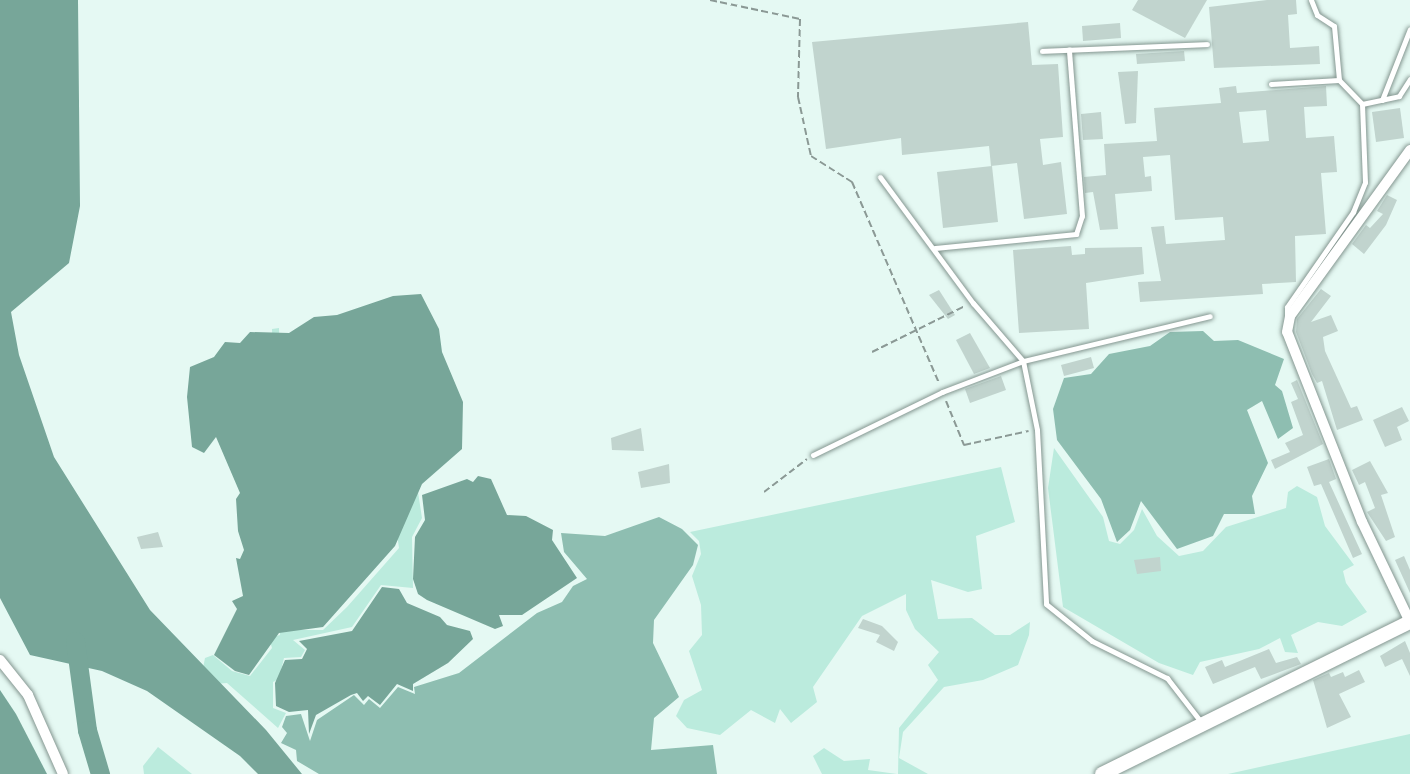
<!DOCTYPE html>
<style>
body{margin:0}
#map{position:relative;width:1410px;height:774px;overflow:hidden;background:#e5f9f3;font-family:"Open Sans",sans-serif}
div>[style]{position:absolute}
.green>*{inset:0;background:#bbebdd}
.forest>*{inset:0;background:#8ebeb1}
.water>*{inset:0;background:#77a699}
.river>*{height:19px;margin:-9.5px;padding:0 9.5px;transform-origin:9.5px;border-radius:9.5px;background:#77a699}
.building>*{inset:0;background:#c1d4ce}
.path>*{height:2px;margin-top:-1px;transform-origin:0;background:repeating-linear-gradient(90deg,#8b9995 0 7px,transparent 0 10.5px)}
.roads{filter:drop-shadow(0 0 2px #849690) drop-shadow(0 0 2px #849690)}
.service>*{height:5px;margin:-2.5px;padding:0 2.5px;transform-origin:2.5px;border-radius:2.5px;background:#fff}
.minor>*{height:10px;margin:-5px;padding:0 5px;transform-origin:5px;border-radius:5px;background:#fff}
.tertiary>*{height:14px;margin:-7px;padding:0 7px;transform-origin:7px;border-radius:7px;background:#fff}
span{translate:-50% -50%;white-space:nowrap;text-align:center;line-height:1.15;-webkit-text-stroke:7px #fff;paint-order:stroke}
</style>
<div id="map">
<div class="green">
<i style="clip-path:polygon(279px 328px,286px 630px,323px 630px,347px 607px,399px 548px,397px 534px,418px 492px,422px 518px,412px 537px,413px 588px,381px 585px,352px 627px,293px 640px,305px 650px,301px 657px,284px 658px,279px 679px,273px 682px,273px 708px,286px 713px,278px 728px,227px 683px,213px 684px,203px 668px,205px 658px,213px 655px,232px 671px,250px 676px,272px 648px,269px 638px,280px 635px,272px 329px)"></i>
<i style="clip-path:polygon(1054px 448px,1103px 517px,1109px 541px,1120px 544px,1134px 530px,1142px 509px,1157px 536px,1179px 556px,1203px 551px,1226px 527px,1286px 508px,1288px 492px,1297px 486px,1317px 497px,1325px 526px,1354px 565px,1343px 571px,1346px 583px,1367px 612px,1342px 626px,1318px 622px,1291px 635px,1298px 653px,1285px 652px,1280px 638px,1259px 649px,1200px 662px,1193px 675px,1159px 663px,1063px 607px,1048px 488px)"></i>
<i style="clip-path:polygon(1001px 467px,1015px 522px,976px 536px,982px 589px,968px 592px,931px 580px,938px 619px,972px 618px,995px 635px,1010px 635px,1030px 622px,1029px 635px,1018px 665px,983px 680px,944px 687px,903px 732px,899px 758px,928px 774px,898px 774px,899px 728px,938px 680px,928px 665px,939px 652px,915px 629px,906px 610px,906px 594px,862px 616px,813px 687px,817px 702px,791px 723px,780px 709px,775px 723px,751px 710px,720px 735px,687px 728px,676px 716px,684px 700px,702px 690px,689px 651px,702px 635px,701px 605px,692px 576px,701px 554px,699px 541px,690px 532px)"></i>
<i style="clip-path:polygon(1410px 734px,1410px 774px,1228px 774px)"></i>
<i style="clip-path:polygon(158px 747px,192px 774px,144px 774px,143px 766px)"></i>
<i style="clip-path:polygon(824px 748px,844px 761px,870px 759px,868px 770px,897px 774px,822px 774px,813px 756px)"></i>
</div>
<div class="forest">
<i style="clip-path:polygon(1203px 331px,1214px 341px,1238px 340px,1284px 359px,1275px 385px,1282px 391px,1293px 428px,1278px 439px,1262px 401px,1247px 410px,1268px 463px,1252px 496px,1255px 514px,1224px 514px,1213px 536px,1177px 549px,1141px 501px,1130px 530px,1117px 542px,1101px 499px,1057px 440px,1053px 409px,1064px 378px,1091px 374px,1109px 354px,1150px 346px,1170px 332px)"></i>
<i style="clip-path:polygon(659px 517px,682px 529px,698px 545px,693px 565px,654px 620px,653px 643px,679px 697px,654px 718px,651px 750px,713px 745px,717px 774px,319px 774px,297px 761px,296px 750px,281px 743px,287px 733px,282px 727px,286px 716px,301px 714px,310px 741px,317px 720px,354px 695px,364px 705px,369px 699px,380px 708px,398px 687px,415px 694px,414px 687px,459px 673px,537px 613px,562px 602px,573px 586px,587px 579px,564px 552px,561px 533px,605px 536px)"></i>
</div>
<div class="water">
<i style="clip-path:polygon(0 0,78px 0,80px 206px,69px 263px,11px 312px,19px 355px,54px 457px,150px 610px,266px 730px,302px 774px,258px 774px,240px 756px,147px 691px,102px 671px,30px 655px,0 598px)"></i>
<i style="clip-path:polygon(421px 294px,439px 329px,442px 352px,463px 402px,462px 449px,422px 484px,395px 546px,323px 627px,279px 633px,249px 675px,235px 671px,214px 655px,237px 609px,232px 601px,243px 596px,236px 558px,240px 559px,244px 550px,238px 531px,236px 499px,240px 493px,216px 437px,204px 453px,192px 447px,187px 397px,190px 367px,214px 357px,225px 342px,240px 343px,250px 332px,289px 333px,314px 317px,337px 315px,393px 296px)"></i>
<i style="clip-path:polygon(478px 476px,491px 479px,507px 515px,526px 516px,553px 530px,552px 540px,577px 578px,522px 615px,499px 615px,503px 626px,495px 629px,427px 600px,418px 594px,413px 579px,415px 537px,425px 520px,422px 495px,467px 479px,473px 482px)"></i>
<i style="clip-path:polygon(382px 587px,399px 589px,407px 603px,440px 617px,447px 625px,470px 631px,473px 639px,448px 663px,413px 684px,413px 691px,397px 684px,380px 705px,368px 696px,363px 701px,357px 693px,351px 695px,316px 715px,309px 734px,308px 710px,289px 712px,276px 706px,275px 683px,285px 660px,302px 659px,307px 649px,299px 641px,352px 631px)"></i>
<i style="clip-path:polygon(0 690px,16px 714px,47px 774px,0 774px)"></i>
</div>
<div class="river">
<i style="left:75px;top:641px;width:90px;rotate:82.3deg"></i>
<i style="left:87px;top:730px;width:46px;rotate:73.5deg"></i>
</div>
<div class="building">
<i style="clip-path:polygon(1138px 0,1207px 0,1185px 38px,1132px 10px)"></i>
<i style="clip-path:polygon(1267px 0,1296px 0,1297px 14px,1288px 15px,1290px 48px,1319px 46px,1320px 64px,1214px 68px,1209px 7px)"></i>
<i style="clip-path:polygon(1028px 22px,1032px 65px,1058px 64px,1063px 137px,1040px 139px,1043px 165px,1061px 162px,1067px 214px,1024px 219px,1017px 163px,991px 166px,989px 146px,902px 155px,901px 138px,826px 149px,812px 42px)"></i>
<i style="clip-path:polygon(1120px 23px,1121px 38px,1083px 41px,1082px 26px)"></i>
<i style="clip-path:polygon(1184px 51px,1185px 61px,1137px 64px,1136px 54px)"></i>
<i style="clip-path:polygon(1138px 71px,1136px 123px,1125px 124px,1118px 72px)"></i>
<i style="clip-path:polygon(evenodd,1236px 86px,1237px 93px,1326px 86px,1327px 106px,1304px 107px,1306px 138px,1334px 136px,1337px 172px,1321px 173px,1326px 234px,1295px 236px,1296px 282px,1262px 284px,1263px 294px,1140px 302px,1138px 282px,1161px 281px,1151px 227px,1164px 226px,1166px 244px,1225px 240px,1223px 217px,1175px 220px,1170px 155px,1143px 157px,1145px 177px,1151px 176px,1152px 191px,1115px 194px,1118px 229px,1100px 230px,1093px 192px,1085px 193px,1084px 177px,1106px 175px,1104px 144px,1157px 141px,1154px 108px,1221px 103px,1219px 88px,1236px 86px,1266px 110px,1269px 141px,1243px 143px,1239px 112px,1266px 110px)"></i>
<i style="clip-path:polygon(1400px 108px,1404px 138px,1376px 142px,1372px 112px)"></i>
<i style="clip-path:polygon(1101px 112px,1103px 139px,1083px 140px,1081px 114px)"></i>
<i style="clip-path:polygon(992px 166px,998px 222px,943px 228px,937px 172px)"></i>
<i style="clip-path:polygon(1387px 195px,1397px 200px,1386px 225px,1364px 254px,1352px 244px,1366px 225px,1370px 228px,1383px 214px,1377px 211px)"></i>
<i style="clip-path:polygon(1071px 246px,1072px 255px,1085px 254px,1085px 248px,1142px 247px,1144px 274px,1086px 283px,1089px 329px,1019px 333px,1013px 250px)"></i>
<i style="clip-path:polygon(1321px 289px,1331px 296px,1311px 322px,1331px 315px,1338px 331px,1323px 337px,1325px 351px,1351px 408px,1357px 406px,1363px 420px,1337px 430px,1322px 381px,1317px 383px,1312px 374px,1296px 332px,1297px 319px)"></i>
<i style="clip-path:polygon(939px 290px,955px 315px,948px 319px,929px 295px)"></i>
<i style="clip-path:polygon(970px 333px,990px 368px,974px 374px,956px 340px)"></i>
<i style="clip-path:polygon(1091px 357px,1094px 368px,1064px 376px,1061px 365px)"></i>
<i style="clip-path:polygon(1001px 376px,1006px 390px,970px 403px,965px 389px)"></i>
<i style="clip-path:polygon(1297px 380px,1323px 444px,1275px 469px,1271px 460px,1290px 452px,1285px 443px,1303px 435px,1291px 402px,1298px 399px,1291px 383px)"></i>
<i style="clip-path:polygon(1402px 407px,1409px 421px,1397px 427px,1402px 440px,1385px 447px,1373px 420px)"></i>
<i style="clip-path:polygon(641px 428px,644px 451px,612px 450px,611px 438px)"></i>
<i style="clip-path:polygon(1329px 459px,1336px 479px,1329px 482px,1362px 554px,1353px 558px,1321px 484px,1314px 486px,1307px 467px)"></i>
<i style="clip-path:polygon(1370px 461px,1388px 493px,1381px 495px,1395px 537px,1386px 541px,1367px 512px,1375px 508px,1365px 482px,1359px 485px,1352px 470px)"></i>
<i style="clip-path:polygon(669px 464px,670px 483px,641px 488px,638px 472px)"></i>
<i style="clip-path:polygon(158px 532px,163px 547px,141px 549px,137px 537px)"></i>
<i style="clip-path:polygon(1404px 556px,1410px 570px,1410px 593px,1395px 560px)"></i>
<i style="clip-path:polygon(1160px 557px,1161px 571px,1137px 574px,1134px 560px)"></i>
<i style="clip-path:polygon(863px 619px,882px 626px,898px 642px,894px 651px,876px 642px,880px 635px,858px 628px)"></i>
<i style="clip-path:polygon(1405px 641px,1410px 653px,1410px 676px,1402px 659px,1385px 667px,1380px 656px)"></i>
<i style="clip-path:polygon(1269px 649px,1276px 663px,1297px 657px,1301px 664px,1261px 679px,1255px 667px,1213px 684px,1205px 667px,1222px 660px,1225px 667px)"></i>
<i style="clip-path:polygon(1359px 670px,1365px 682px,1339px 694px,1351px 717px,1327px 728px,1313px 680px,1329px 673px,1331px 677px,1343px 672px,1345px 677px)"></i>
</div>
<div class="path">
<i style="left:710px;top:0;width:92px;rotate:11.9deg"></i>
<i style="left:800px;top:19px;width:78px;rotate:91.5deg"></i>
<i style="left:798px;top:97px;width:60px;rotate:77.6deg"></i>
<i style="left:811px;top:156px;width:49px;rotate:32.4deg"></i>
<i style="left:852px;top:182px;width:219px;rotate:66.6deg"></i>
<i style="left:872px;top:352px;width:104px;rotate:-26.3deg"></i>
<i style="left:946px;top:401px;width:48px;rotate:67.8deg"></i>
<i style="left:964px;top:445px;width:66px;rotate:-12.2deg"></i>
<i style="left:764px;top:492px;width:54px;rotate:-37.5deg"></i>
</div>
<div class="roads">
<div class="service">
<i style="left:1311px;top:0;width:16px;rotate:68deg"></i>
<i style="left:1317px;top:15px;width:20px;rotate:33deg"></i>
<i style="left:1334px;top:26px;width:54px;rotate:84.7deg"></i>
<i style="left:1042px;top:51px;width:165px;rotate:-2.4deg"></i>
<i style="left:1271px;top:84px;width:68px;rotate:-3.4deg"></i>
<i style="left:1339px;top:80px;width:33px;rotate:46deg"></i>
<i style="left:1362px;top:104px;width:38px;rotate:-12deg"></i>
<i style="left:1399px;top:96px;width:20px;rotate:-57deg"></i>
<i style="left:1382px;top:100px;width:76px;rotate:-68.5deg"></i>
<i style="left:880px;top:177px;width:157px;rotate:53.6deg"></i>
<i style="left:973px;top:303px;width:77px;rotate:49.2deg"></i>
<i style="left:1023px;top:361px;width:70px;rotate:78.5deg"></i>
<i style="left:1037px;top:430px;width:174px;rotate:87deg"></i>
<i style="left:1046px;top:604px;width:59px;rotate:38.8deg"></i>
<i style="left:1092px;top:641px;width:84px;rotate:26.3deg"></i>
<i style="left:1167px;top:678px;width:56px;rotate:52.3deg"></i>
<i style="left:935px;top:248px;width:142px;rotate:-5.7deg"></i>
<i style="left:1076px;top:234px;width:19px;rotate:-72deg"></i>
<i style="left:1082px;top:216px;width:167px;rotate:-94.5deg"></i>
<i style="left:1287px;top:318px;width:11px;rotate:-90deg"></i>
<i style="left:1287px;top:307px;width:116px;rotate:-55.2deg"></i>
<i style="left:1353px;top:212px;width:32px;rotate:-68deg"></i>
<i style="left:1365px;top:182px;width:78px;rotate:-92.2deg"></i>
<i style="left:813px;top:455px;width:144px;rotate:-26deg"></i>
<i style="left:942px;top:392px;width:87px;rotate:-20.9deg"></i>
<i style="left:1023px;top:361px;width:192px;rotate:-13.5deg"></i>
</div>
<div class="minor">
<i style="left:1410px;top:622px;width:111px;rotate:-115.6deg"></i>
<i style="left:1362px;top:522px;width:204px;rotate:-111.5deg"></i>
<i style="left:1287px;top:332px;width:16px;rotate:-79deg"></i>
<i style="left:1290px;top:316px;width:205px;rotate:-54.1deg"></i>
<i style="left:0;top:660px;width:45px;rotate:51.3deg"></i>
<i style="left:28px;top:695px;width:86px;rotate:66.1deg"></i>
</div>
<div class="tertiary">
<i style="left:1102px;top:774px;width:343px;rotate:-26.3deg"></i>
</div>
</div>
</div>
